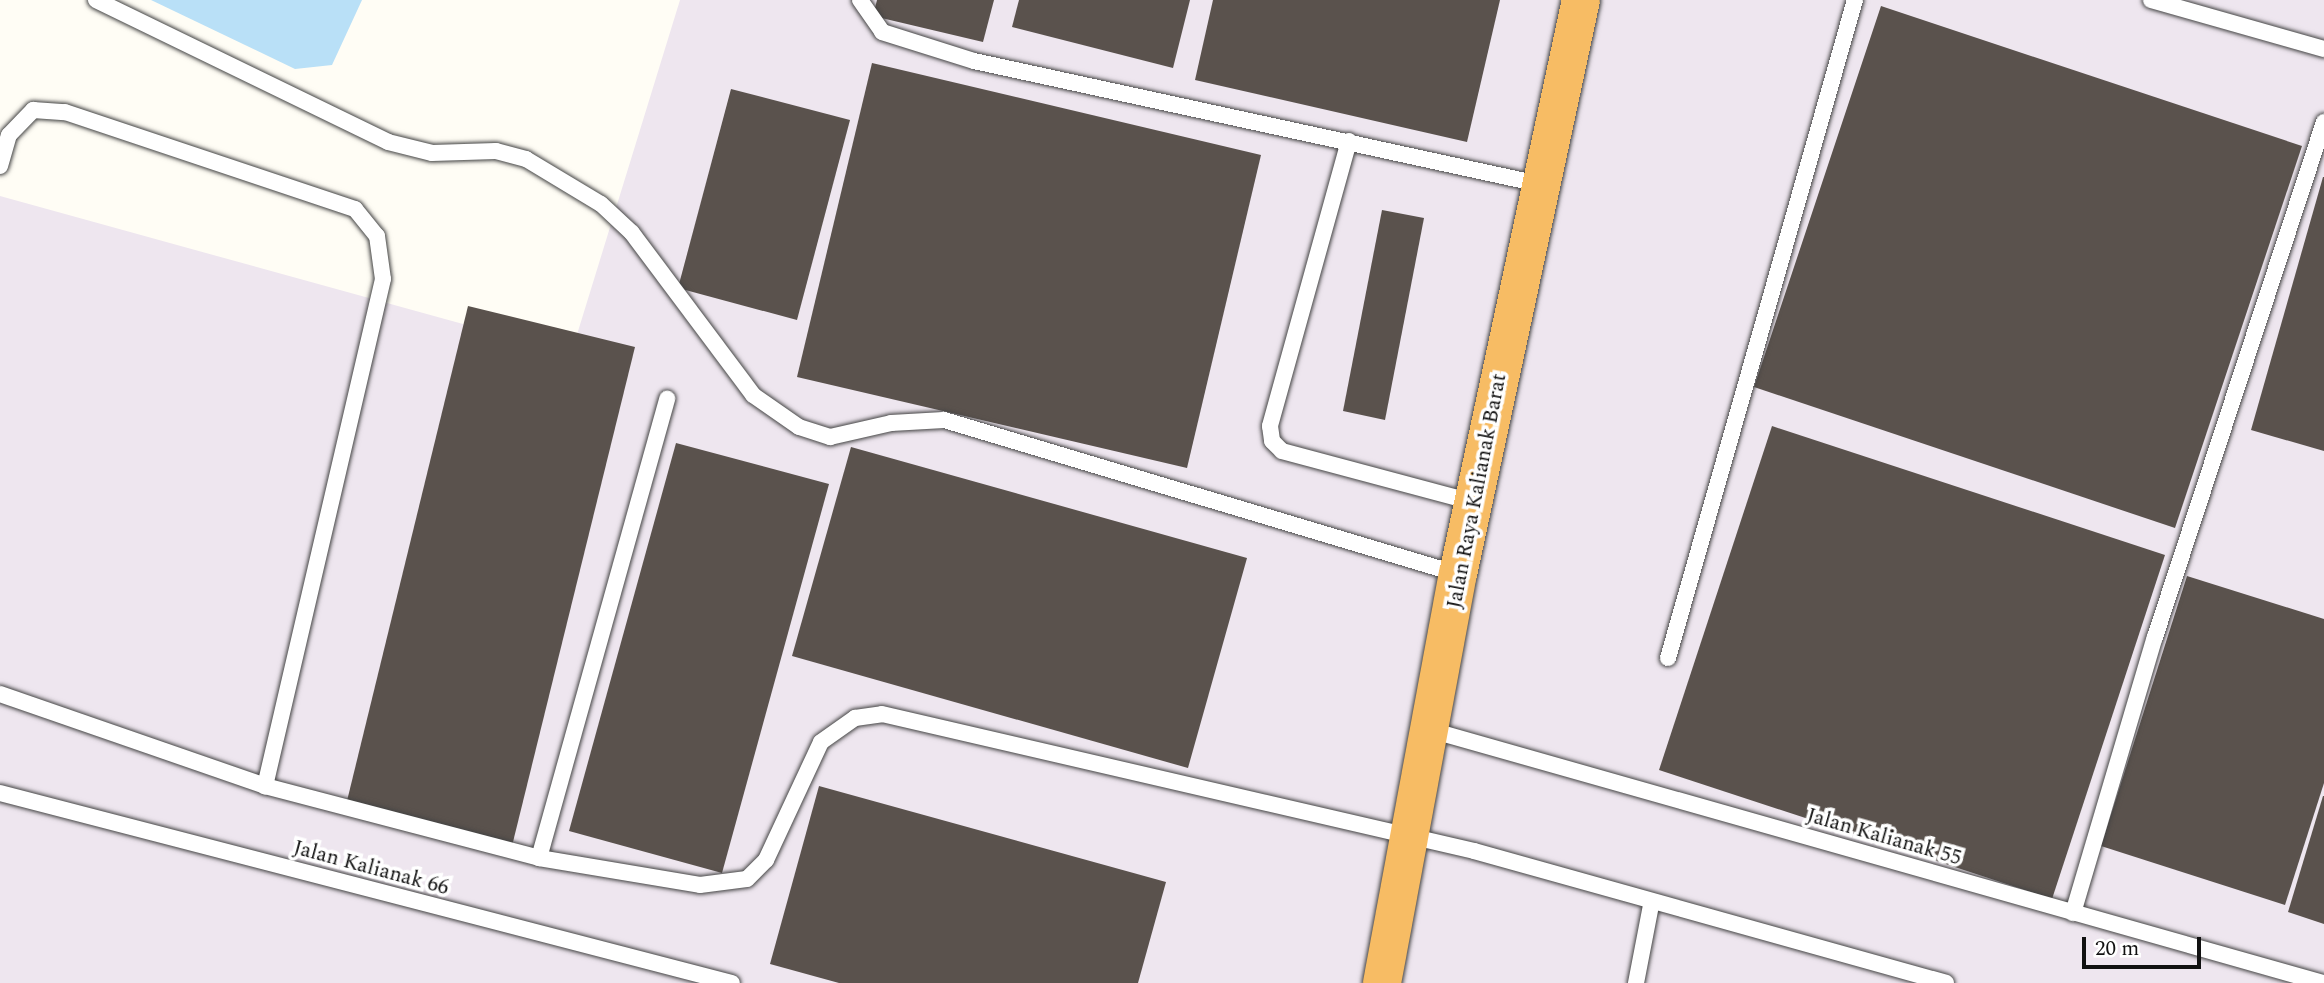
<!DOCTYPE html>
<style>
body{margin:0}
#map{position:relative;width:2324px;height:983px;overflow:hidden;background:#fffdf5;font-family:Spectral,serif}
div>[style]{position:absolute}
.industrial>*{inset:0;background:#eee6ef}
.water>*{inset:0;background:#b9e0f7}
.building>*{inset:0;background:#5a524d}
.roads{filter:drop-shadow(0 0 2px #444) drop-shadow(0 0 2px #444)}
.service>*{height:16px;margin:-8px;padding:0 8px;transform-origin:8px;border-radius:8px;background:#fff}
.trunk>*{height:38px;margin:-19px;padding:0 19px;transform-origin:19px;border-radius:19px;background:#f7bc64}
span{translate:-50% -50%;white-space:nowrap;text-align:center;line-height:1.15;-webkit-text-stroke:7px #fff;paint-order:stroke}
.street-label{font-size:21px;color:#111}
.scale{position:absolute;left:2082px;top:937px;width:119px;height:32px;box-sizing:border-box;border:4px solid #111;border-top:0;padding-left:9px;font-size:21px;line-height:24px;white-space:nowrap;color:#111;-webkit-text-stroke:5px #fff;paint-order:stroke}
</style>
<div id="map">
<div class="industrial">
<i style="clip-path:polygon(680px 0,2324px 0,2324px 983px,0 983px,0 196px,571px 354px)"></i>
</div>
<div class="water">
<i style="clip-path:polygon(151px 0,362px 0,332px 65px,295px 69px)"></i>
</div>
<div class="building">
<i style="clip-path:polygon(877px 0,994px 0,983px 42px,873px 16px)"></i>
<i style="clip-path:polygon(1019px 0,1190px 0,1173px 68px,1012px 27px)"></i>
<i style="clip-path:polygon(1213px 0,1500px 0,1467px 142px,1195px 80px)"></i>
<i style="clip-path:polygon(1881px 6px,2302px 146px,2175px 528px,1754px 387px)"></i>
<i style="clip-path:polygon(872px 63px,1261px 155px,1187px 468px,797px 377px)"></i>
<i style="clip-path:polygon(731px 89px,850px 120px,797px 320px,678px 288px)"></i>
<i style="clip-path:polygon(2323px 177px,2324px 177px,2324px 451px,2251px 430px)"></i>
<i style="clip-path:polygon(1382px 210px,1424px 218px,1385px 420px,1343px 411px)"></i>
<i style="clip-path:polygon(468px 306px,635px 347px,512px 846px,346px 805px)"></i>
<i style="clip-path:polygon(1772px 426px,2165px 555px,2052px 899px,1659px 770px)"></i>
<i style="clip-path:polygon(676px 443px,829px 484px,722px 873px,569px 831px)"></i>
<i style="clip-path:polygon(851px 447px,1247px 558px,1188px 768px,792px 656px)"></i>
<i style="clip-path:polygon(2187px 576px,2324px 619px,2324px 783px,2285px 905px,2101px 846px)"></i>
<i style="clip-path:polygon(819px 786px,1166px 882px,1138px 983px,839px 983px,770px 964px)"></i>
<i style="clip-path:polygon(2323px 796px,2324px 796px,2324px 924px,2288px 912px)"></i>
</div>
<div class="roads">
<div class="service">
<i style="left:96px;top:0;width:325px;rotate:25.9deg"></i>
<i style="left:388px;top:142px;width:45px;rotate:14deg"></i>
<i style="left:432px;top:153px;width:64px;rotate:-1.8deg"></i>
<i style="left:496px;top:151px;width:31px;rotate:15deg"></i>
<i style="left:526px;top:159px;width:87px;rotate:31deg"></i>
<i style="left:601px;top:204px;width:42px;rotate:43.1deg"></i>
<i style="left:632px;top:233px;width:202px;rotate:53.2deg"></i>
<i style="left:753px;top:395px;width:56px;rotate:34.8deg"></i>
<i style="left:799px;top:427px;width:33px;rotate:18deg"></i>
<i style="left:830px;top:437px;width:63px;rotate:-12.9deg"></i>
<i style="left:891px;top:423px;width:53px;rotate:-3.2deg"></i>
<i style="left:944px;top:420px;width:537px;rotate:16.68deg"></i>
<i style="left:860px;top:0;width:39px;rotate:55deg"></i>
<i style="left:882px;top:32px;width:96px;rotate:17.5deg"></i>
<i style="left:974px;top:61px;width:578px;rotate:12.28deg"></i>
<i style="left:2151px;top:0;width:180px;rotate:15.8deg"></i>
<i style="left:1349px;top:141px;width:296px;rotate:105.5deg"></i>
<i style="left:1270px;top:426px;width:15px;rotate:82deg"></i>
<i style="left:1272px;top:441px;width:14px;rotate:45deg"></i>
<i style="left:1282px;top:451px;width:198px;rotate:15deg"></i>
<i style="left:0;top:166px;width:32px;rotate:-74deg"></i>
<i style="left:9px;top:135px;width:35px;rotate:-46deg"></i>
<i style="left:33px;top:110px;width:32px;rotate:4deg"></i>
<i style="left:65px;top:112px;width:306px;rotate:18.5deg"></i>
<i style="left:355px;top:209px;width:35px;rotate:51deg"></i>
<i style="left:377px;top:236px;width:43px;rotate:82.1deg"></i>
<i style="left:383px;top:279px;width:521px;rotate:103.1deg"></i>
<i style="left:1668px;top:658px;width:684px;rotate:-74.14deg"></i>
<i style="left:0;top:694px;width:281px;rotate:19.1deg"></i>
<i style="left:265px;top:786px;width:283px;rotate:14.7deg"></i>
<i style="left:539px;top:858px;width:163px;rotate:9.5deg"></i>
<i style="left:700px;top:885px;width:47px;rotate:-7.3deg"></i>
<i style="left:747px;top:879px;width:27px;rotate:-45deg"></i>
<i style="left:766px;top:860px;width:130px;rotate:-65deg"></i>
<i style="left:821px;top:742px;width:42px;rotate:-35.2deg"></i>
<i style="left:855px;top:718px;width:27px;rotate:-8deg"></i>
<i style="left:882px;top:714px;width:608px;rotate:13.03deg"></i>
<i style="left:1474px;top:851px;width:490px;rotate:15.6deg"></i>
<i style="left:1434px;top:731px;width:924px;rotate:15.83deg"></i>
<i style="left:0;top:793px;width:756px;rotate:14.55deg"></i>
<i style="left:539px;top:858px;width:477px;rotate:-74.4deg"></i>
<i style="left:2073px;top:913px;width:288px;rotate:-73.5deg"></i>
<i style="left:2155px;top:637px;width:542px;rotate:-71.83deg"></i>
<i style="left:1636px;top:983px;width:79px;rotate:-79.1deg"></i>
</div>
<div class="trunk">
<i style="left:1382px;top:983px;width:416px;rotate:-79.5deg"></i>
<i style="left:1458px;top:574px;width:587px;rotate:-77.91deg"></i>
</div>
</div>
<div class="street-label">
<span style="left:1477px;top:491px;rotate:-79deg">Jalan Raya Kalianak Barat</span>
<span style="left:1884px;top:837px;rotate:16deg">Jalan Kalianak 55</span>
<span style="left:371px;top:868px;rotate:15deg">Jalan Kalianak 66</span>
</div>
<div class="scale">20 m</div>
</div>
